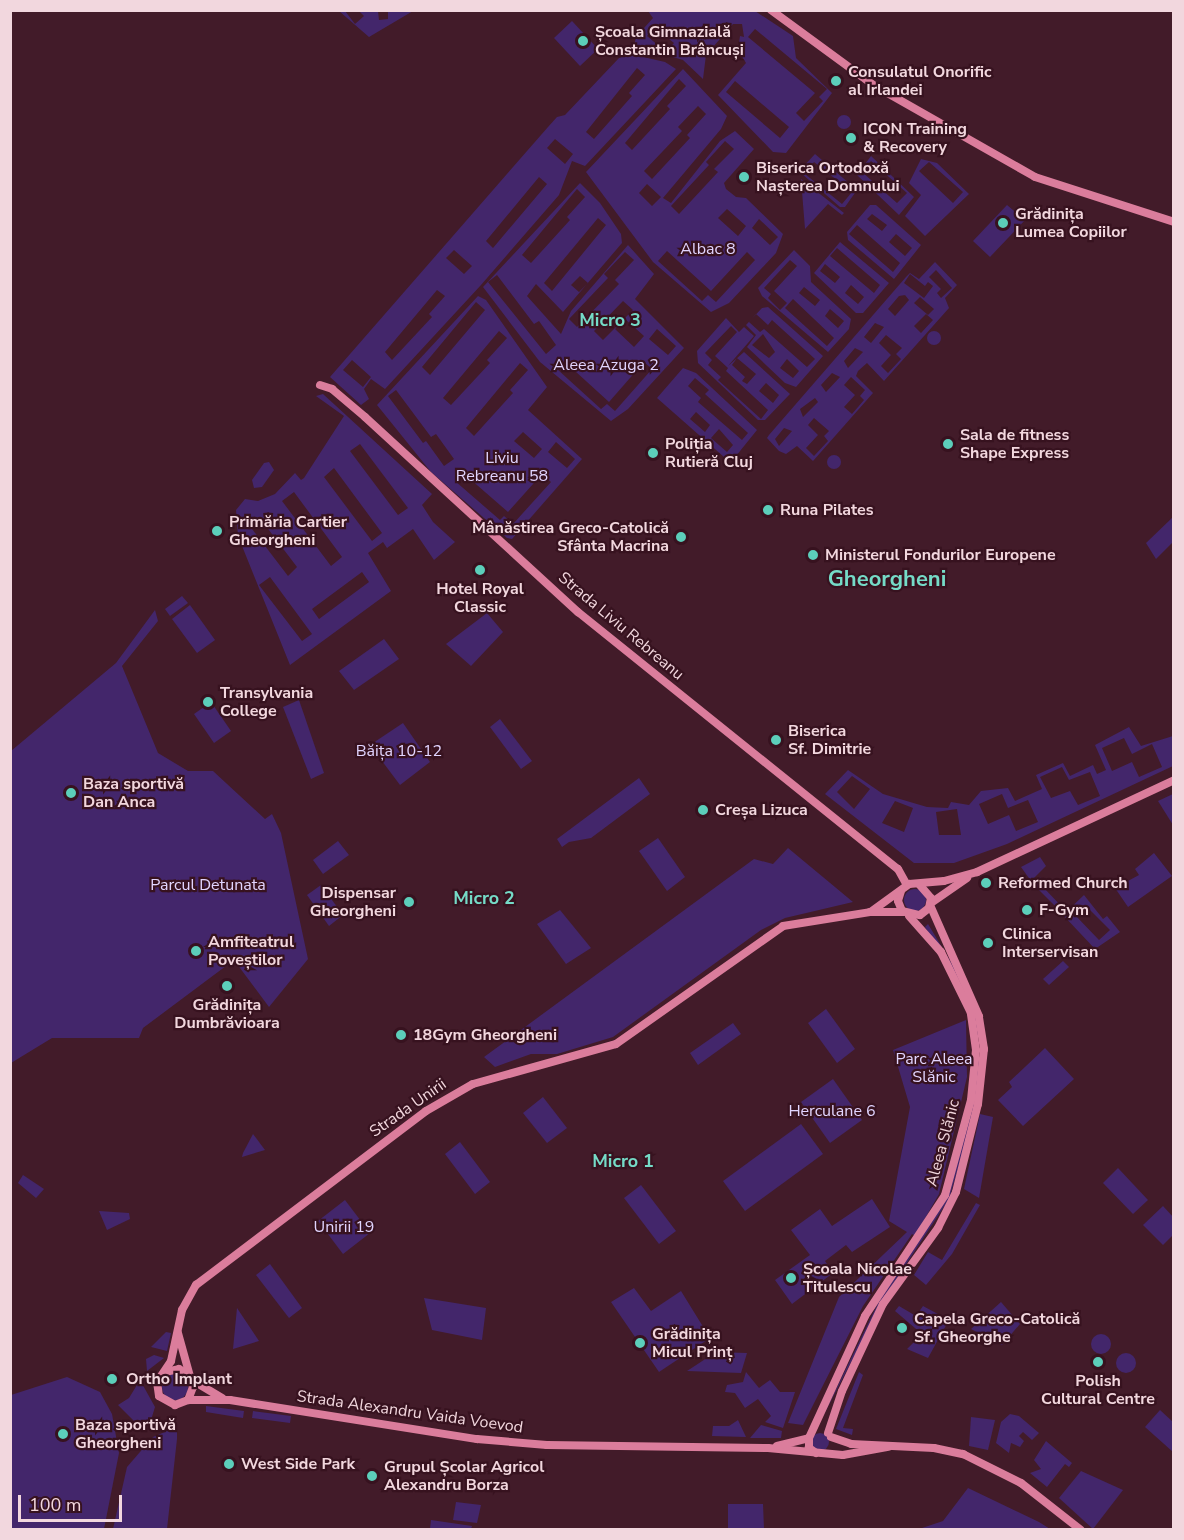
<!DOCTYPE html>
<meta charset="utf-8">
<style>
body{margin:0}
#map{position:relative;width:1184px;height:1540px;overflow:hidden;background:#421b29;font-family:"Nunito Sans",sans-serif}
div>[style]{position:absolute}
.green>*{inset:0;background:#43266b}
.round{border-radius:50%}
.secondary>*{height:8px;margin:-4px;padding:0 4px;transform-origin:4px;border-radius:4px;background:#db7d9c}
.dots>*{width:16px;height:16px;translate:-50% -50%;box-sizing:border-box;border:3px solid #37121f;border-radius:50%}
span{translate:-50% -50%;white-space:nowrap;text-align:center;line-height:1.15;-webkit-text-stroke:4.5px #37121f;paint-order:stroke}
.poi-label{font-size:16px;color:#f2d7de;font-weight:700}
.left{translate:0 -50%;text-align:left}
.right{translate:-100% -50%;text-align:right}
.park-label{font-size:16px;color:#e2d5ff}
.street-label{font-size:16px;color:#f2d7de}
.neighbourhood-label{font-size:18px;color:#75dbc7;font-weight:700}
.district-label{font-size:22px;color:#75dbc7;font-weight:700}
.frame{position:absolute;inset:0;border:12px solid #f2d7de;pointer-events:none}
.scale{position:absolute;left:18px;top:1495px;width:104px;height:27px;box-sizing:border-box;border:3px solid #f2d7de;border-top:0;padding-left:8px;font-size:18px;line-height:21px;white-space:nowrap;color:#f2d7de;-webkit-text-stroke:4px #37121f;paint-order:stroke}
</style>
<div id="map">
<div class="green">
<i style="clip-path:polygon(evenodd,700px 10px,755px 11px,793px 36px,796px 58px,832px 93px,786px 153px,773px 152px,718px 95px,746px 63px,738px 50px,740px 36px,744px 37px,742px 24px,733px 24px,706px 55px,703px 79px,683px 60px,634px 46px,636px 37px,653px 18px,648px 11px,700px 10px,654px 27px,674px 43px,666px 52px,647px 36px,654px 27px,700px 10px,755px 29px,827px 89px,819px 97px,823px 101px,804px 121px,796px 113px,815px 93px,748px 37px,755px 29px,700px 10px,735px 81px,789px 127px,780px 138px,726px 92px,735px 81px)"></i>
<i style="clip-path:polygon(339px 11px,345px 11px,355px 24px,364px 16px,359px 11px,378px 11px,379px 20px,388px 19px,388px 11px,413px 11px,369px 37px)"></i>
<i style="clip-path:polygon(572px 21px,598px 49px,580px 66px,554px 38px)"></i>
<i style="clip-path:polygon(evenodd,630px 54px,665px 62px,676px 69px,585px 166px,572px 161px,559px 195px,481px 285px,385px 389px,371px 379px,364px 389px,369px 399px,361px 405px,330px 377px,548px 127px,557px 117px,565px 115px,619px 58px,630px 54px,637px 68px,645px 75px,629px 93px,632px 96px,594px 139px,586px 132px,637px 68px,630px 54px,555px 139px,573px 154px,565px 164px,547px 148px,555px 139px,630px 54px,539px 177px,547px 184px,493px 248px,486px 241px,539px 177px,630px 54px,454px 250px,472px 266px,464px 274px,446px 258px,454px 250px,630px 54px,437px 290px,445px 296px,429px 314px,432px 317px,392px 360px,385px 352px,437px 290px,630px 54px,352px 360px,371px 377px,363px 387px,343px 370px,352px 360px)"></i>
<i style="clip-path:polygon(evenodd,683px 69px,727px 116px,721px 129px,663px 198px,671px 203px,720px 141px,735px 131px,754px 149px,724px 183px,726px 189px,736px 197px,746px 198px,783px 234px,776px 253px,729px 303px,711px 312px,653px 262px,586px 172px,683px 69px,679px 79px,686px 86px,667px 106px,670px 109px,632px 150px,625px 143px,679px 79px,683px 69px,698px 106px,706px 114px,687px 135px,690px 138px,652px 179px,644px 171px,682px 131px,678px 127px,698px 106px,683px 69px,725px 141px,734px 149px,714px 169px,718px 172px,679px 214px,671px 206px,709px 165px,706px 162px,725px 141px,683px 69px,647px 184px,661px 197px,652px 206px,639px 193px,647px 184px,683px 69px,727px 209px,746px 226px,738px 236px,718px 218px,727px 209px,683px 69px,759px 219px,778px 237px,770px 245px,752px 228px,759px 219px,683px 69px,667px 251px,711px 291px,747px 252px,755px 260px,716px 302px,708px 295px,702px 301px,658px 261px,667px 251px)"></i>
<i class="round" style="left:837px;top:115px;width:14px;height:14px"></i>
<i style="clip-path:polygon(evenodd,815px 154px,857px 190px,845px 207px,840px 207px,802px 174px,802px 168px,815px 154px,814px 162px,852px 192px,842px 204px,805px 174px,814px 162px)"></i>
<i style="clip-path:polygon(evenodd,871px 156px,914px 197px,899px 215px,857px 175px,871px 156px,871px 161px,907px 193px,897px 203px,862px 172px,871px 161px)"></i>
<i style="clip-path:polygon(evenodd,921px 159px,937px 163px,969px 194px,925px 236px,905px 216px,921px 195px,909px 183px,921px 159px,929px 162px,963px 192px,953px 203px,919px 171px,929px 162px)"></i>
<i style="clip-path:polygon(801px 179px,844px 213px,842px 215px,828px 204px,805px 229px)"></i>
<i style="clip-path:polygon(evenodd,580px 183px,600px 203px,621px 234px,622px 243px,563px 312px,536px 284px,527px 296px,561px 334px,571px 311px,628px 245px,654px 274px,635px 299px,684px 348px,628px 409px,611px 421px,540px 362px,483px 287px,580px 183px,577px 189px,585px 197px,567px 217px,570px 220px,531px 263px,522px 255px,577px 189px,580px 183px,598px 218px,606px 225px,552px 291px,544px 283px,598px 218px,580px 183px,625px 252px,634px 260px,615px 280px,619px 284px,577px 327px,569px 319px,608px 278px,604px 274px,625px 252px,580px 183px,497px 275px,534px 324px,539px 321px,556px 345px,546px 354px,488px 282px,497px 275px,580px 183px,580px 276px,588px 283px,579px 292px,571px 285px,580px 276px,580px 183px,623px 301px,633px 310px,603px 340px,594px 331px,623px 301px,580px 183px,625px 319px,644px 336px,634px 347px,615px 329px,625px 319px,580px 183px,657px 329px,676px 346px,668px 355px,649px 339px,657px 329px,580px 183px,564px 361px,609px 402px,644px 362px,652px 369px,615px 411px,607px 404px,601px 409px,557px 369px,564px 361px)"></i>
<i style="clip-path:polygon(evenodd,870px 205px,876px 205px,921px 245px,894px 279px,848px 240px,847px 232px,870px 205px,872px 214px,887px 225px,882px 231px,867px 219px,872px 214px,870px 205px,857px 225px,900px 263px,893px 272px,849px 234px,857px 225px,870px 205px,896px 234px,912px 248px,905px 256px,889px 242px,896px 234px)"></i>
<i style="clip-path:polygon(1007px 205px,1025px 220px,990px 257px,973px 241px)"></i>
<i style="clip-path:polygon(evenodd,840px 242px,889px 283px,863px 313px,856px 313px,814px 273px,840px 242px,837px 248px,880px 285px,874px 293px,830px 256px,837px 248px,840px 242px,825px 264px,840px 277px,835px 283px,820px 271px,825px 264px,840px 242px,851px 285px,864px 297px,858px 304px,845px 293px,851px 285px)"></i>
<i style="clip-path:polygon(evenodd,794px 250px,810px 266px,811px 282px,851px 319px,849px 329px,828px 352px,762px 296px,758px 288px,794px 250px,790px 260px,797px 266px,774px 291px,787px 303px,780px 310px,768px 298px,771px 294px,764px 288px,790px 260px,794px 250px,804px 287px,820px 300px,815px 306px,799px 293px,804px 287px,794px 250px,793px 299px,834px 338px,827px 346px,785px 308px,793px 299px,794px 250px,830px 309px,844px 321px,838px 328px,825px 316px,830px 309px)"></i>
<i style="clip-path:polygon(evenodd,935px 262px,957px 285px,945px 298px,949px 308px,884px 381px,867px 363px,858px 371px,856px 376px,873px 393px,813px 461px,797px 446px,786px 454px,779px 451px,767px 438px,769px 435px,906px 277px,910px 273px,919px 279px,935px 262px,936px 270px,952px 288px,941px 298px,937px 293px,941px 289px,929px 277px,936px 270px,935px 262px,910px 274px,925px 286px,928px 282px,933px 286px,924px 298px,904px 283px,910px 274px,935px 262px,905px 295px,909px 300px,895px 316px,888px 309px,899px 296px,905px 295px,935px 262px,920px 297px,934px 309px,928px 315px,914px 303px,920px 297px,935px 262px,926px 314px,933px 320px,921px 333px,914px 326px,926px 314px,935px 262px,875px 323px,884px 327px,871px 343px,864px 337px,875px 323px,935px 262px,886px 335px,902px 348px,896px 354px,901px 359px,888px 373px,881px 366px,891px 355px,879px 343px,886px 335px,935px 262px,855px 348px,863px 352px,848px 368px,844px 361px,855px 348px,935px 262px,832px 373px,840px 377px,826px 392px,821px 385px,832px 373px,935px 262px,851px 377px,865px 390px,860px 396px,864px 400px,852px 414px,844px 407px,855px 395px,844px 385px,851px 377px,935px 262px,815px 398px,818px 402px,803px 417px,800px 409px,815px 398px,935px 262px,814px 418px,829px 431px,824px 436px,828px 441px,814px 456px,806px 448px,818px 435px,808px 425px,814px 418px,935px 262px,784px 428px,792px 431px,779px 446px,775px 439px,784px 428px)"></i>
<i style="clip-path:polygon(evenodd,478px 296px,486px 300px,547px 387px,528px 410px,582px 459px,512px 539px,507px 538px,431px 472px,377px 405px,478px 296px,476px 302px,485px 310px,430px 375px,422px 367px,476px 302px,478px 296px,499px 331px,507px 338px,487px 360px,490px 363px,451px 405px,443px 398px,499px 331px,478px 296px,520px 363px,528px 370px,510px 390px,513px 393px,474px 436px,466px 428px,520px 363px,478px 296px,396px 390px,431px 437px,436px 434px,454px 459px,444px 466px,426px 441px,423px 443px,388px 396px,396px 390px,478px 296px,523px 432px,542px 449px,534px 458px,514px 441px,523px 432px,478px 296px,556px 442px,575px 459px,567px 468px,548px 452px,556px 442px,478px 296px,462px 472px,508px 512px,542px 474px,551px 482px,513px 524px,504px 516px,500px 520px,455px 481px,462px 472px)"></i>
<i style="clip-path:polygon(evenodd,768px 307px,823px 356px,796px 387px,785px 383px,747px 347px,756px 335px,746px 325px,762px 308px,768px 307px,756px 314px,768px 325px,772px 320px,815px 359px,807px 367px,764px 329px,760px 332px,749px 322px,756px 314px,768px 307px,763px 334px,775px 352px,769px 358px,752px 345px,763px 334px,768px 307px,787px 359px,799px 371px,793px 378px,780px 368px,787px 359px)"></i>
<i style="clip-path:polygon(evenodd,726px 318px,739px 332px,744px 327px,754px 336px,728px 366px,744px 352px,790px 394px,765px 420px,758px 420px,698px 363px,697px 351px,726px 318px,731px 326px,737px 332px,715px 356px,728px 368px,726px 371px,768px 410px,761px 419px,718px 380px,721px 377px,708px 365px,712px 360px,705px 353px,731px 326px,726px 318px,737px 358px,756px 374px,747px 384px,742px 381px,745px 377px,732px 365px,737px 358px,726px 318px,766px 383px,779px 395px,773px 403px,759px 391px,766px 383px)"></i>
<i class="round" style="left:927px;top:331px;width:14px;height:14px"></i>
<i style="clip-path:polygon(evenodd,683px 368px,696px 373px,757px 430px,736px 456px,724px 457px,657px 398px,683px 368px,695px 378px,709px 390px,705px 394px,748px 433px,742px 440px,698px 402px,701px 398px,688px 386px,695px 378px,683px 368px,696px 412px,710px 425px,705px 432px,690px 419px,696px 412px,683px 368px,719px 429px,733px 445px,727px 452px,711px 438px,719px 429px)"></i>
<i style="clip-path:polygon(evenodd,323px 394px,432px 494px,422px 505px,433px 522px,455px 542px,434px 560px,413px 529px,387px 548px,383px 542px,368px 553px,391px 591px,290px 665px,238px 536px,236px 510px,245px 499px,258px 501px,275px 494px,295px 473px,301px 480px,304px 478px,344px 416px,316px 396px,323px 394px,360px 444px,408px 508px,398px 515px,350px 451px,360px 444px,323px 394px,334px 468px,382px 533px,372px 541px,324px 477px,334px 468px,323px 394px,294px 492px,342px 557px,331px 566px,282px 501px,294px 492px,323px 394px,259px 517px,297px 567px,288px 576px,249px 525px,259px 517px,323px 394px,362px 572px,369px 582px,319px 619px,312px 609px,362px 572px,323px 394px,270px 577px,312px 634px,302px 641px,259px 585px,270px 577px)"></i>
<i class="round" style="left:827px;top:455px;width:14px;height:14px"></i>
<i style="clip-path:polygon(269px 462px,274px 470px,262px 487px,254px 488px,252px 480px,264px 463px)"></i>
<i style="clip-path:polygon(1173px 517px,1173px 542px,1156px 559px,1146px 543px)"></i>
<i style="clip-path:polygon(182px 596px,188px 603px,170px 616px,165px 609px)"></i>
<i style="clip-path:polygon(190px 605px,215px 640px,197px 653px,172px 619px)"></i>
<i style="clip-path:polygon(155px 610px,158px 621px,122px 666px,158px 753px,188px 771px,213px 771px,265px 819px,272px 814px,281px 833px,308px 959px,269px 1007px,234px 960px,143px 1028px,139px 1038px,52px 1038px,11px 1063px,11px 751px,116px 663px)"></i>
<i style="clip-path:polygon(487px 613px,503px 632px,471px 666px,446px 644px)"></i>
<i style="clip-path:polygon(384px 639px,399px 659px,354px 690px,339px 671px)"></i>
<i style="clip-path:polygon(299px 700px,324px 773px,311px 779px,283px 707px)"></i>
<i style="clip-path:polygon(211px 702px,231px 731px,214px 743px,194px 714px)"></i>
<i style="clip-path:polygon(500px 719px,532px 761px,521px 769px,490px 727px)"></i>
<i style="clip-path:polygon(403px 723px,430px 762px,400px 785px,370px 745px)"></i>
<i style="clip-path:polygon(evenodd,1129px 727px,1141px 746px,1173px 736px,1173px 766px,1007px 844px,954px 863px,914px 863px,825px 794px,848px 770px,883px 794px,927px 807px,948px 808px,951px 802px,969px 805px,981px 791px,1008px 788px,1015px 801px,1042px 789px,1036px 775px,1063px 763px,1070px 776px,1093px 765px,1097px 774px,1106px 770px,1095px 745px,1129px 727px,1124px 738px,1132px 754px,1152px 744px,1162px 767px,1139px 777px,1132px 762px,1112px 771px,1102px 748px,1124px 738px,1129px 727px,1062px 767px,1069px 780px,1090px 772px,1100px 796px,1078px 805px,1070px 791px,1051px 798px,1040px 777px,1062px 767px,1129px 727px,852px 776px,870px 789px,854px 809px,837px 792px,852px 776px,1129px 727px,1002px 794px,1008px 808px,1028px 800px,1038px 822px,1016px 831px,1009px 815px,988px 824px,979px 804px,1002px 794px,1129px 727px,895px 801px,913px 808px,904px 832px,882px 823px,895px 801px,1129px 727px,957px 809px,961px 835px,939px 835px,936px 812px,957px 809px)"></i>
<i style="clip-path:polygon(639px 778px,650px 794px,591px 838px,569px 842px,562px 847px,557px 839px)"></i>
<i style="clip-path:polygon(1173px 794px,1173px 825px,1158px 801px)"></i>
<i style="clip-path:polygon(658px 838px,685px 877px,667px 891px,639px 851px)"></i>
<i style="clip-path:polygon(338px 841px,349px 855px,323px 874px,313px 860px)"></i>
<i style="clip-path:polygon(788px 848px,853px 902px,785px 918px,761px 930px,613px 1037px,557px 1054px,531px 1054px,495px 1067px,484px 1057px,754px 859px,773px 864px)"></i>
<i style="clip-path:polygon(1154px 853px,1172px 876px,1128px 907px,1115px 888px,1139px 875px,1135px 869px)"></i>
<i style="clip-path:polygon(1040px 857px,1046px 866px,1031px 881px,1021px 867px)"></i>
<i style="clip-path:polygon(1040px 877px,1046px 884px,1043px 887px,1065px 910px,1062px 913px,1033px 884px)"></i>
<i style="clip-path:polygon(321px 885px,343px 915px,329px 926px,307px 895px)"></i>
<i class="round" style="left:904px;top:889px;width:22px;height:22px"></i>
<i style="clip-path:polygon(evenodd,1084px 895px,1103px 919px,1107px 916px,1120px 932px,1095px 949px,1063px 915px,1084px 895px,1085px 905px,1110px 930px,1099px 940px,1075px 915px,1085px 905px)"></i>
<i style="clip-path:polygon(560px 910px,591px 948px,566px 964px,537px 924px)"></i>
<i style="clip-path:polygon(928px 924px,961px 979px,977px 1020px,980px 1076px,971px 1124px,949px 1199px,887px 1293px,821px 1420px,884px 1291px,947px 1198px,968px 1123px,977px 1075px,974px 1021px,959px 981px,925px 927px)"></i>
<i style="clip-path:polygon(1063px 961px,1069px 967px,1049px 985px,1043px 979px)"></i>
<i style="clip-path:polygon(826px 1009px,855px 1049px,837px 1063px,808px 1023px)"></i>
<i style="clip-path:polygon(966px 1020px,967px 1077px,939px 1194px,915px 1236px,912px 1234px,863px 1306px,803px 1425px,788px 1423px,839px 1297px,907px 1232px,889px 1221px,910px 1107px,893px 1050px)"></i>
<i style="clip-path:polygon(733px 1023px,741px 1034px,698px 1065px,690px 1053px)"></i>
<i style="clip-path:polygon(1045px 1048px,1074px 1079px,1023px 1126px,998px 1100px,1012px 1087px,1009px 1082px)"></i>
<i style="clip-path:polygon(833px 1079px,862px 1120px,830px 1143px,801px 1102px)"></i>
<i style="clip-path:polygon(543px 1097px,567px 1128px,547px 1143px,523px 1113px)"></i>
<i style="clip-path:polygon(980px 1114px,993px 1117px,979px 1198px,964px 1189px)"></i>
<i style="clip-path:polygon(801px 1124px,823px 1154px,745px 1211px,723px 1181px)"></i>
<i style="clip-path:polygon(253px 1134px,265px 1150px,242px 1157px,243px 1153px)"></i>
<i style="clip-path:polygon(460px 1142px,490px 1182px,475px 1194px,445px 1154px)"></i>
<i style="clip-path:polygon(1118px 1168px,1148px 1200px,1133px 1214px,1103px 1183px)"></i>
<i style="clip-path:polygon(23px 1175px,44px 1189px,36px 1198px,18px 1183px)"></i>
<i style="clip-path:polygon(641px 1185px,676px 1231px,659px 1244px,624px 1198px)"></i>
<i style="clip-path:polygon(872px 1199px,890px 1227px,852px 1252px,846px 1245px,825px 1261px,833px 1273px,792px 1304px,775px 1280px,810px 1255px,791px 1230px,820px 1209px,832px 1226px)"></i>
<i style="clip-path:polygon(345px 1200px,370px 1233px,343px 1254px,318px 1221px)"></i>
<i style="clip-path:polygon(976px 1203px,980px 1205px,952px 1254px,926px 1285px,914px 1275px,928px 1252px,942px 1260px)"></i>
<i style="clip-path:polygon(1163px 1206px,1174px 1218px,1173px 1235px,1163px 1245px,1143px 1225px)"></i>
<i style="clip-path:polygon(99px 1211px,129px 1213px,130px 1219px,107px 1230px)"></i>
<i style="clip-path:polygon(270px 1264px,302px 1308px,289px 1318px,256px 1275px)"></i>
<i style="clip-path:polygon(634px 1288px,651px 1311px,681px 1291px,710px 1338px,659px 1372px,611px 1302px)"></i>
<i style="clip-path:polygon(424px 1298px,486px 1308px,482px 1340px,432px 1330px)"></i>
<i style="clip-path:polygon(1001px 1302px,1020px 1324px,1002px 1345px,971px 1329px)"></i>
<i style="clip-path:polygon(899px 1306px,916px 1316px,923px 1306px,949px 1320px,928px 1358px,907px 1349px,922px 1334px,895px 1311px)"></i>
<i style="clip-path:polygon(237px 1308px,259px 1341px,233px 1349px)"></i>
<i style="clip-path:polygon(166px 1332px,171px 1333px,167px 1351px,151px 1347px)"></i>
<i class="round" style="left:1091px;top:1334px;width:20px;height:20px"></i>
<i style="clip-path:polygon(716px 1352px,747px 1353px,741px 1373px,687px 1371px)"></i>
<i class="round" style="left:1116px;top:1353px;width:20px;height:20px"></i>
<i style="clip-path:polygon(154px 1355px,164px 1358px,147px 1371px,146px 1359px)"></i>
<i style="clip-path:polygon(746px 1372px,759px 1388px,770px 1380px,780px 1392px,795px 1392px,783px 1428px,765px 1422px,771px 1416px,758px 1399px,745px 1408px,735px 1393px,725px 1392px,727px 1385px,743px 1382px)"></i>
<i style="clip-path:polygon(859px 1372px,863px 1375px,843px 1428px,853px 1429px,852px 1435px,836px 1429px)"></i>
<i class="round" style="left:162px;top:1374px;width:26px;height:26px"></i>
<i style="clip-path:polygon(67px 1377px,100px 1392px,112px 1414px,119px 1453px,104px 1529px,11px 1529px,11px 1395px)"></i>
<i style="clip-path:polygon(140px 1380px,155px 1407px,151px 1420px,139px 1426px,118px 1405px,129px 1398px)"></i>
<i style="clip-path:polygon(206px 1406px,244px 1411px,243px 1418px,206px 1412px)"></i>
<i style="clip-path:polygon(1160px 1410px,1173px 1422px,1173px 1452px,1145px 1427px)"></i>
<i style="clip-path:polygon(253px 1411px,291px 1416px,290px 1423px,252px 1418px)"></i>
<i style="clip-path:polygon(1010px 1414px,1019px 1416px,1039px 1433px,1032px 1440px,1023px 1432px,1019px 1436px,1024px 1441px,1020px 1447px,1011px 1443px,1009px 1453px,996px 1443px,1001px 1422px)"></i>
<i style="clip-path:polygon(971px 1417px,995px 1420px,988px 1450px,969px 1446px)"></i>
<i style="clip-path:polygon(738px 1420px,746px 1437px,712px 1436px,713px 1426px,729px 1426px)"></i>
<i style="clip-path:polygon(761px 1425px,782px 1431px,781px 1438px,750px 1438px)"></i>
<i style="clip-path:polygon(172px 1429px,177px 1432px,177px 1439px,167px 1529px,113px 1529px,127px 1467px,153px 1437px)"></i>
<i class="round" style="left:811px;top:1433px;width:18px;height:18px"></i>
<i style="clip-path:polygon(1046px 1441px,1072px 1463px,1069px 1467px,1065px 1464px,1047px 1487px,1030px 1473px,1041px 1469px,1034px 1460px)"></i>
<i style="clip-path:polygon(1081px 1471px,1123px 1490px,1093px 1529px,1059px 1498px)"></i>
<i style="clip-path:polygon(968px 1488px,1039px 1522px,1050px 1529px,919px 1529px,943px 1521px)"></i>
<i style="clip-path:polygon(456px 1502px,481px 1505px,477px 1523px,453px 1520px)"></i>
<i style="clip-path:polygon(728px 1504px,763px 1504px,764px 1529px,728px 1529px)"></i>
<i style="clip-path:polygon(431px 1520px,472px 1526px,471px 1529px,430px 1529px)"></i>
</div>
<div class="secondary">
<i style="left:771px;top:10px;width:129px;rotate:36.2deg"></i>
<i style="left:875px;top:86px;width:184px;rotate:29.6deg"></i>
<i style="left:1035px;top:177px;width:146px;rotate:17.9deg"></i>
<i style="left:320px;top:385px;width:13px;rotate:18deg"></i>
<i style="left:332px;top:389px;width:43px;rotate:40.3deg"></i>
<i style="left:365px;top:417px;width:289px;rotate:42.5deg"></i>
<i style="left:578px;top:612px;width:410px;rotate:38.8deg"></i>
<i style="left:898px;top:869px;width:18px;rotate:61deg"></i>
<i style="left:901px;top:891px;width:10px;rotate:107deg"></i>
<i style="left:898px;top:901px;width:11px;rotate:68deg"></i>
<i style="left:902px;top:911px;width:18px;rotate:13deg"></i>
<i style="left:920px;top:915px;width:11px;rotate:-38deg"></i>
<i style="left:929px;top:908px;width:10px;rotate:-79deg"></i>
<i style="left:931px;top:898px;width:18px;rotate:-131deg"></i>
<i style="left:931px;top:903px;width:44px;rotate:-34.8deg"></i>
<i style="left:872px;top:911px;width:46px;rotate:-36.1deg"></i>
<i style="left:909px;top:884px;width:35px;rotate:-5deg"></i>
<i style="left:944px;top:881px;width:34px;rotate:-15deg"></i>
<i style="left:977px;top:872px;width:217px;rotate:-25deg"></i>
<i style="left:178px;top:1333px;width:56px;rotate:74.5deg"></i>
<i style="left:193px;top:1387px;width:14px;rotate:111deg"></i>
<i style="left:188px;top:1400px;width:14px;rotate:159deg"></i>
<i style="left:175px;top:1405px;width:18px;rotate:-151deg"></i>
<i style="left:159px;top:1396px;width:14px;rotate:-98deg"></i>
<i style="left:157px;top:1382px;width:25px;rotate:-56deg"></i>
<i style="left:171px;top:1361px;width:52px;rotate:-77.8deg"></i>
<i style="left:182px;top:1310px;width:29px;rotate:-61deg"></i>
<i style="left:196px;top:1285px;width:288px;rotate:-37.1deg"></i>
<i style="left:426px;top:1111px;width:54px;rotate:-29.9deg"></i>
<i style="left:473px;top:1084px;width:148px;rotate:-15.6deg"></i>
<i style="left:616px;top:1044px;width:204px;rotate:-35.2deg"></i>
<i style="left:783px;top:926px;width:88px;rotate:-9.1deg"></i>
<i style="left:870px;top:912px;width:34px"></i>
<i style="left:165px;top:1372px;width:14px;rotate:-12deg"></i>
<i style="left:179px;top:1369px;width:12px;rotate:31deg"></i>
<i style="left:192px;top:1380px;width:35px;rotate:31deg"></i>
<i style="left:188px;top:1400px;width:42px"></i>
<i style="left:230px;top:1400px;width:250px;rotate:9deg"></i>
<i style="left:477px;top:1439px;width:70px;rotate:4.9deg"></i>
<i style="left:547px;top:1445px;width:221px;rotate:0.8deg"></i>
<i style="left:768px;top:1448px;width:75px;rotate:5.3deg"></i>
<i style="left:843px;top:1455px;width:46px;rotate:-10.1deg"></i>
<i style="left:828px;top:1433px;width:44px;rotate:-71.6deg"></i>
<i style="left:842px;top:1391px;width:96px;rotate:-64.8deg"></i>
<i style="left:883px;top:1304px;width:94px;rotate:-54.1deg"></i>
<i style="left:938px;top:1228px;width:40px;rotate:-63.4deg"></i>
<i style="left:956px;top:1192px;width:91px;rotate:-76deg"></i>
<i style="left:978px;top:1104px;width:55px;rotate:-83.8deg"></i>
<i style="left:984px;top:1049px;width:33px;rotate:-99deg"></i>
<i style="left:979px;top:1016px;width:121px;rotate:-113.8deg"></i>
<i style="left:831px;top:1437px;width:21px;rotate:19deg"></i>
<i style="left:851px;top:1444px;width:83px;rotate:2.8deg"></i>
<i style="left:934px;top:1448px;width:30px;rotate:12deg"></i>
<i style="left:963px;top:1454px;width:65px;rotate:26.6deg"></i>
<i style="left:1021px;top:1483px;width:76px;rotate:38.1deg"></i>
<i style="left:777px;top:1446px;width:33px;rotate:-14deg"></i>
<i style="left:816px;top:1453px;width:9px;rotate:-144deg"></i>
<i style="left:809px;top:1448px;width:10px;rotate:-90deg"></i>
<i style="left:809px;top:1438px;width:134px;rotate:-65.3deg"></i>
<i style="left:865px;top:1316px;width:145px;rotate:-56.5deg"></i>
<i style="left:945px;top:1195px;width:98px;rotate:-74.7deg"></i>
<i style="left:971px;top:1100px;width:50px;rotate:-84.3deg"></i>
<i style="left:976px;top:1050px;width:37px;rotate:-98deg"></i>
<i style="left:971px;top:1013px;width:68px;rotate:-116.2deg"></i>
<i style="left:941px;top:952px;width:48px;rotate:-131.6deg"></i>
</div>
<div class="dots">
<i style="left:583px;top:41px;background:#5cceba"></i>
<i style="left:836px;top:81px;background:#5cceba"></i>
<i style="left:851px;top:138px;background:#5cceba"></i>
<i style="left:744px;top:177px;background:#5cceba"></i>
<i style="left:1003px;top:223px;background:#5cceba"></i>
<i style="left:948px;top:444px;background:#5cceba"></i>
<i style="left:653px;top:453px;background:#5cceba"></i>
<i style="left:768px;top:510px;background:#5cceba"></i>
<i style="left:217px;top:531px;background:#5cceba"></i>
<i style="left:681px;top:537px;background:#5cceba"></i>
<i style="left:813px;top:555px;background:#5cceba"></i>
<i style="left:480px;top:570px;background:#5cceba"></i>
<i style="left:208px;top:702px;background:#5cceba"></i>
<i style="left:776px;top:740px;background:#5cceba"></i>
<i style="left:71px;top:793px;background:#5cceba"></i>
<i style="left:703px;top:810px;background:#5cceba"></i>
<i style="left:986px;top:883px;background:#5cceba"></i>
<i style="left:409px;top:902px;background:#5cceba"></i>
<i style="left:1027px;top:910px;background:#5cceba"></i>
<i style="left:988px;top:943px;background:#5cceba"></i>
<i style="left:196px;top:951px;background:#5cceba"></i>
<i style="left:227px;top:986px;background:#5cceba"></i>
<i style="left:401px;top:1035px;background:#5cceba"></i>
<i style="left:791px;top:1278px;background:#5cceba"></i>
<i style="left:902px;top:1328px;background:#5cceba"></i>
<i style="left:640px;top:1343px;background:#5cceba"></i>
<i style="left:1098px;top:1362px;background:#5cceba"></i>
<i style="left:112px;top:1379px;background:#5cceba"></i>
<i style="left:63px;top:1434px;background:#5cceba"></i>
<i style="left:229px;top:1464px;background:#5cceba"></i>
<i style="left:372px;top:1476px;background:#5cceba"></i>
</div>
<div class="poi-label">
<span class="left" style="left:595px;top:41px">Școala Gimnazială<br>Constantin Brâncuși</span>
<span class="left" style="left:848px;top:81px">Consulatul Onorific<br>al Irlandei</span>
<span class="left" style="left:863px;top:138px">ICON Training<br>&amp; Recovery</span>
<span class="left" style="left:756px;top:177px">Biserica Ortodoxă<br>Nașterea Domnului</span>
<span class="left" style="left:1015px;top:223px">Grădinița<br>Lumea Copiilor</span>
<span class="left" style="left:960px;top:444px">Sala de fitness<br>Shape Express</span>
<span class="left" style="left:665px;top:453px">Poliția<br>Rutieră Cluj</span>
<span class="left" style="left:780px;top:510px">Runa Pilates</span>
<span class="left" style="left:229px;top:531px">Primăria Cartier<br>Gheorgheni</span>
<span class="right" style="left:669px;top:537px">Mânăstirea Greco-Catolică<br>Sfânta Macrina</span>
<span class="left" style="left:825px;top:555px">Ministerul Fondurilor Europene</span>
<span style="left:480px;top:598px">Hotel Royal<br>Classic</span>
<span class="left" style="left:220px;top:702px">Transylvania<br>College</span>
<span class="left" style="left:788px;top:740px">Biserica<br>Sf. Dimitrie</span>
<span class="left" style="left:83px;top:793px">Baza sportivă<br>Dan Anca</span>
<span class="left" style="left:715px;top:810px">Creșa Lizuca</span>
<span class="left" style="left:998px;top:883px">Reformed Church</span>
<span class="right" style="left:396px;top:902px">Dispensar<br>Gheorgheni</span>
<span class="left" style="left:1039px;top:910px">F-Gym</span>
<span class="left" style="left:1002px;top:943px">Clinica<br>Interservisan</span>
<span class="left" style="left:208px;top:951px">Amfiteatrul<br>Poveștilor</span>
<span style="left:227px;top:1014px">Grădinița<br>Dumbrăvioara</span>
<span class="left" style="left:413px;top:1035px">18Gym Gheorgheni</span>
<span class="left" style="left:803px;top:1278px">Școala Nicolae<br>Titulescu</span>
<span class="left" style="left:914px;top:1328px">Capela Greco-Catolică<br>Sf. Gheorghe</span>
<span class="left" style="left:652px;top:1343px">Grădinița<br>Micul Prinț</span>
<span class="left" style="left:126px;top:1379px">Ortho Implant</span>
<span style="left:1098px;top:1390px">Polish<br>Cultural Centre</span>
<span class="left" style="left:75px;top:1434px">Baza sportivă<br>Gheorgheni</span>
<span class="left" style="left:241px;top:1464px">West Side Park</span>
<span class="left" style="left:384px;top:1476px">Grupul Școlar Agricol<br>Alexandru Borza</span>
</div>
<div class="park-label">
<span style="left:708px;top:249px">Albac 8</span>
<span style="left:606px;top:365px">Aleea Azuga 2</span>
<span style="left:502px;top:467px">Liviu<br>Rebreanu 58</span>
<span style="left:399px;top:751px">Băița 10-12</span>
<span style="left:208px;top:885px">Parcul Detunata</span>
<span style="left:934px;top:1068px">Parc Aleea<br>Slănic</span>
<span style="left:832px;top:1111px">Herculane 6</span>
<span style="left:344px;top:1227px">Unirii 19</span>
</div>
<div class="street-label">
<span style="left:621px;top:626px;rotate:40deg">Strada Liviu Rebreanu</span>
<span style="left:408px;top:1108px;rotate:-35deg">Strada Unirii</span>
<span style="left:943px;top:1143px;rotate:-75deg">Aleea Slănic</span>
<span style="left:410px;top:1412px;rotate:8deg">Strada Alexandru Vaida Voevod</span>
</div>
<div class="neighbourhood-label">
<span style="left:610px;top:320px">Micro 3</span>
<span style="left:484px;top:898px">Micro 2</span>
<span style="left:623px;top:1161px">Micro 1</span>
</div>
<div class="district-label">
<span style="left:887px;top:580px">Gheorgheni</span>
</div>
<div class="frame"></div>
<div class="scale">100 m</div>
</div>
